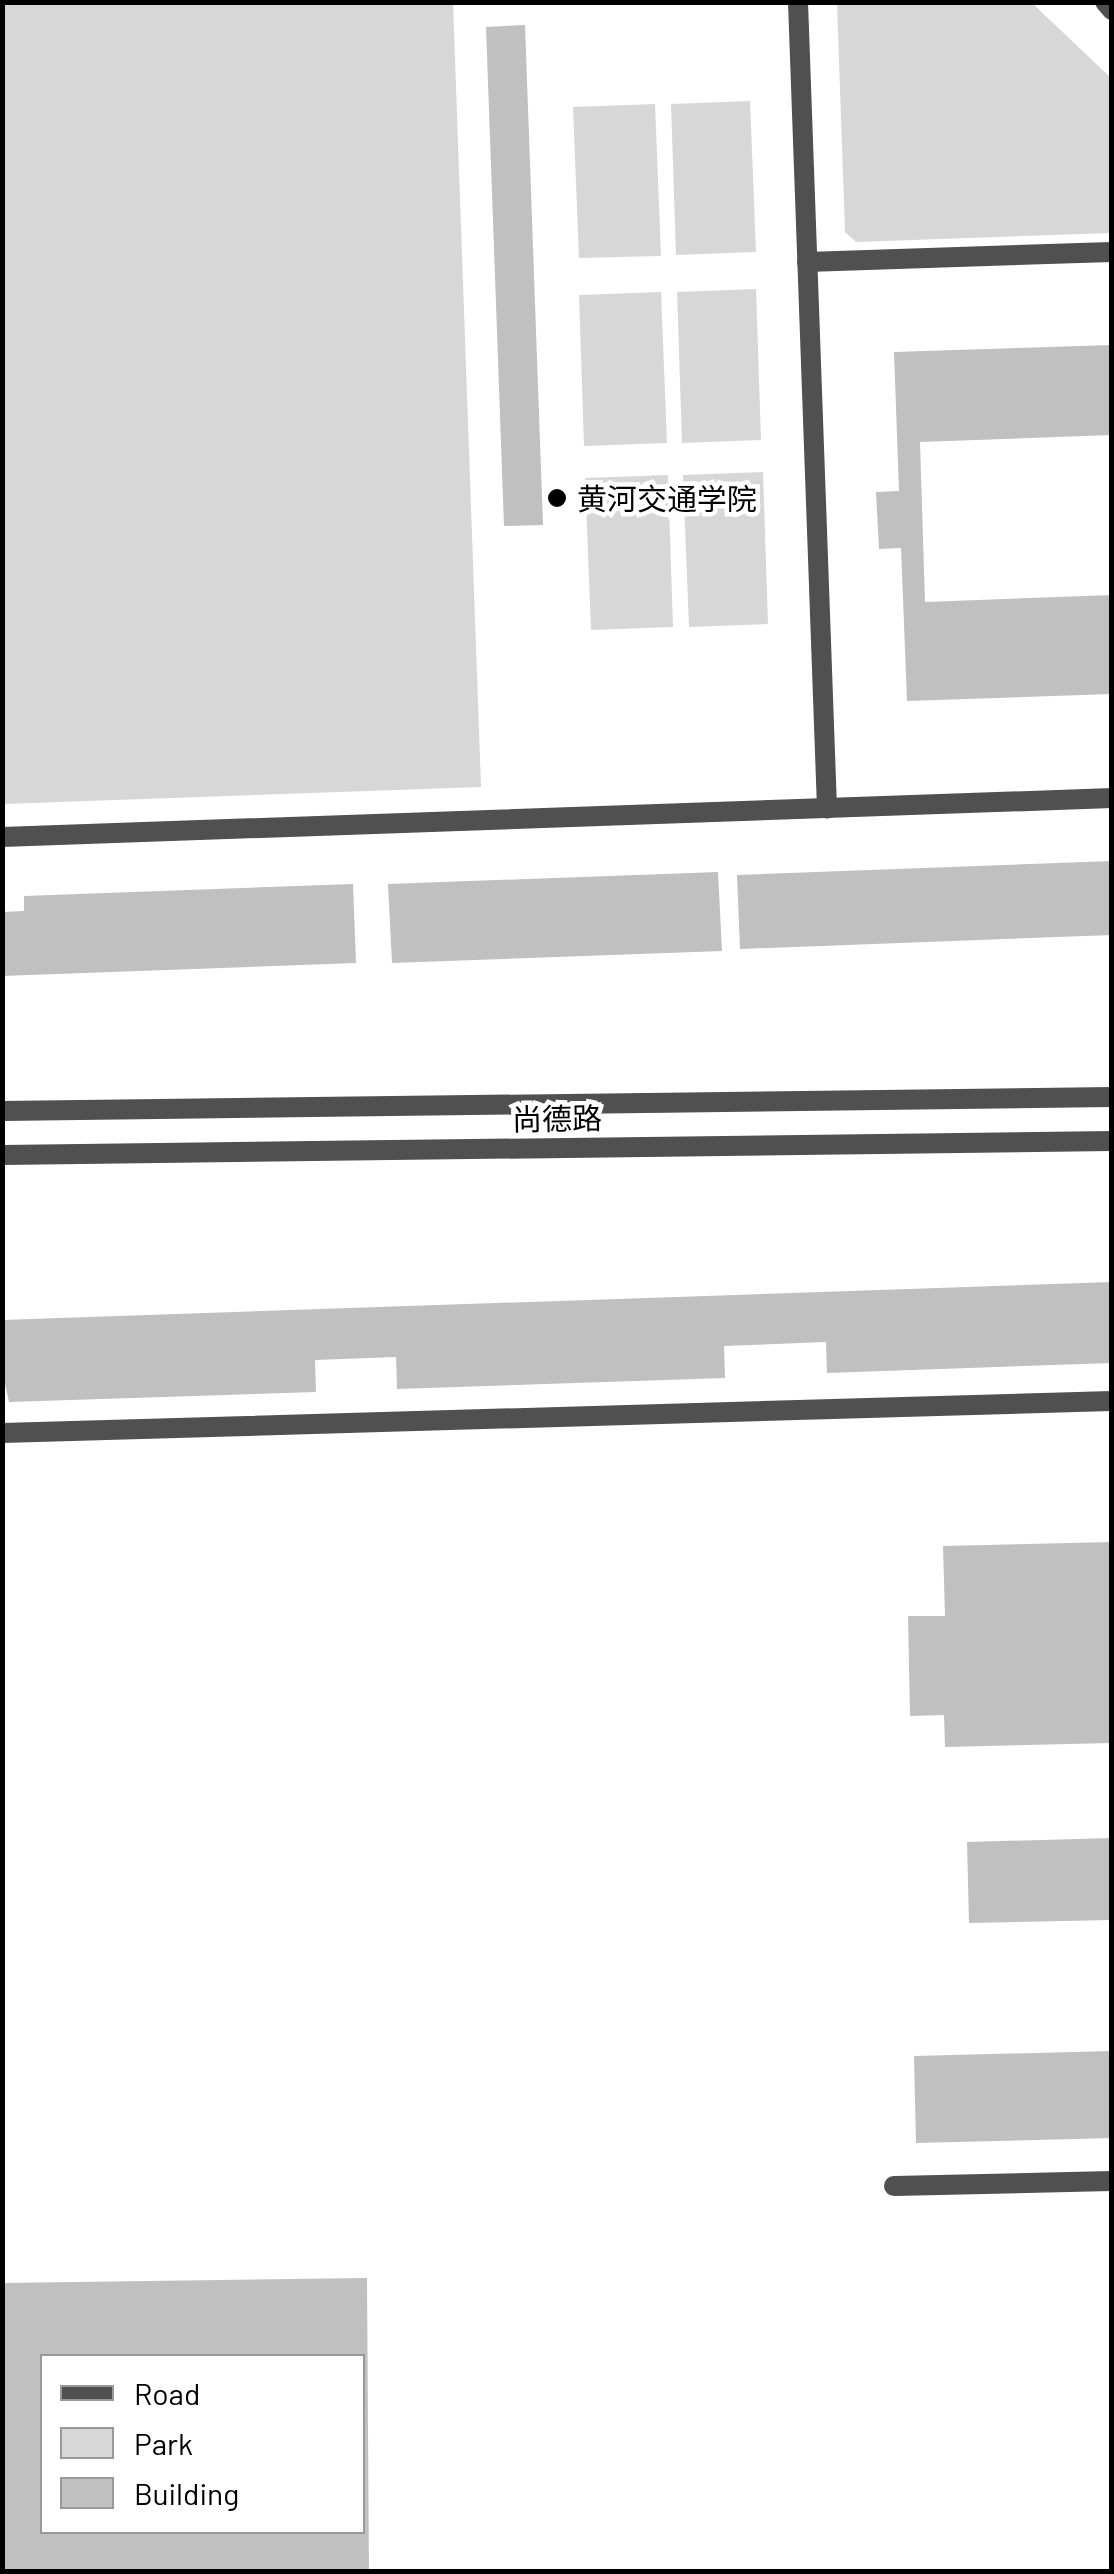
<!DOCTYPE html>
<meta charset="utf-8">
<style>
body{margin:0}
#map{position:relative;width:1114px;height:2574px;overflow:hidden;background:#fff;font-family:Barlow,"Noto Sans SC",sans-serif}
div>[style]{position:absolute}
.green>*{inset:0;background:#d7d7d7}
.building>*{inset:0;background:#c0c0c0}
.service>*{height:20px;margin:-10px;padding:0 10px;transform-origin:10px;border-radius:10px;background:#505050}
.tertiary>*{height:20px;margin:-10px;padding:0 10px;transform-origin:10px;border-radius:10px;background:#505050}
.dots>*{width:28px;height:28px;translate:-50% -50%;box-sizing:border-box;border:5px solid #fff;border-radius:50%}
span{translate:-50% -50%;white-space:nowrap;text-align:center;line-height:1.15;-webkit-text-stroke:9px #fff;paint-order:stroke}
.poi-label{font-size:30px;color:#000}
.left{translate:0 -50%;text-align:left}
.street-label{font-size:30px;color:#000}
.frame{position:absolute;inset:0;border:5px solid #000;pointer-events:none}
.legend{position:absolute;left:40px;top:2354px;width:325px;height:180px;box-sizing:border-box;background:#fff;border:2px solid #999;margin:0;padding:12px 18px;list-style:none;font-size:30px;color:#000}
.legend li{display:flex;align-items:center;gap:20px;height:50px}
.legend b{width:50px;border:2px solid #999}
</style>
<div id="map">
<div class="green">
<i style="clip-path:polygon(2px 3px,453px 3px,481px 787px,3px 804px)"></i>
<i style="clip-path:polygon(837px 3px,1032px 3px,1111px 78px,1111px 233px,856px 242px,845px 232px)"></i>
<i style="clip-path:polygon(750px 101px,756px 252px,676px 255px,671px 104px)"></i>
<i style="clip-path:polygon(655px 104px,661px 256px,579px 258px,573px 107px)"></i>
<i style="clip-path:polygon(756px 289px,761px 440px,682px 443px,677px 292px)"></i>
<i style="clip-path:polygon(661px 292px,667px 443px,584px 446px,579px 295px)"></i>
<i style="clip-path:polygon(763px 472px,768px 624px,689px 627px,683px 475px)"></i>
<i style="clip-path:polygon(668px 475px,673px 627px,591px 630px,585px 478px)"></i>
</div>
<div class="building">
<i style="clip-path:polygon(525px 25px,543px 525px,504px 526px,486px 27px)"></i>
<i style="clip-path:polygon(1112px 345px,1112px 435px,920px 442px,925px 602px,1112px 595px,1112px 694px,907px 701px,901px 548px,879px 549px,876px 492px,899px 491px,894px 352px)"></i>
<i style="clip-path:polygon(1112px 861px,1112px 935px,740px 949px,737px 875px)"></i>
<i style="clip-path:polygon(718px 872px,722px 951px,392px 963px,388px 884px)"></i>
<i style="clip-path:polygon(353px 884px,356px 963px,2px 976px,2px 912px,24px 911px,24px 896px)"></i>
<i style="clip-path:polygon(1112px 1282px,1112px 1363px,827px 1373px,826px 1342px,724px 1346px,725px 1378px,397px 1389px,396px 1357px,315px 1360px,316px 1392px,9px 1402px,2px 1370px,2px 1320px)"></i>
<i style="clip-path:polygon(1112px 1542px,1112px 1743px,945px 1747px,944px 1715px,910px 1716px,908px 1616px,945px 1616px,943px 1546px)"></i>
<i style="clip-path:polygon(1112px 1838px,1112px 1920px,969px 1923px,967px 1842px)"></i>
<i style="clip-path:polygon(1112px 2051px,1112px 2138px,916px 2143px,914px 2056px)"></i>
<i style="clip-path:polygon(evenodd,367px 2278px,369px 2572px,2px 2572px,2px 2283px,367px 2278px,42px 2356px,362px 2356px,362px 2532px,42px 2532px,42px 2356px)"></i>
</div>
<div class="service">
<i style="left:798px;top:2px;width:807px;rotate:87.94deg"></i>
<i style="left:1105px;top:2px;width:11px;rotate:49deg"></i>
<i style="left:807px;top:262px;width:305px;rotate:-1.9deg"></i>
<i style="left:2px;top:837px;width:1111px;rotate:-2.01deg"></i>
<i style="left:2px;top:1433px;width:1110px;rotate:-1.65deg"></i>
<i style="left:894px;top:2186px;width:218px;rotate:-1.3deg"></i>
</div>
<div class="tertiary">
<i style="left:2px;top:1111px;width:1110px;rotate:-0.72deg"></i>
<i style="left:2px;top:1155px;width:1110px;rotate:-0.72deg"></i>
</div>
<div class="dots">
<i style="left:557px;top:498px;background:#000"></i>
</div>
<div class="poi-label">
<span class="left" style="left:577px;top:498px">黄河交通学院</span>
</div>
<div class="street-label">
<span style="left:557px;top:1118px;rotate:-1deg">尚德路</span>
</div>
<div class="frame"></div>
<ul class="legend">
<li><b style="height:12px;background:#505050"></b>Road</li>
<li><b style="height:28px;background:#d7d7d7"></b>Park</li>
<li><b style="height:28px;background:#c0c0c0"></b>Building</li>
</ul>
</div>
